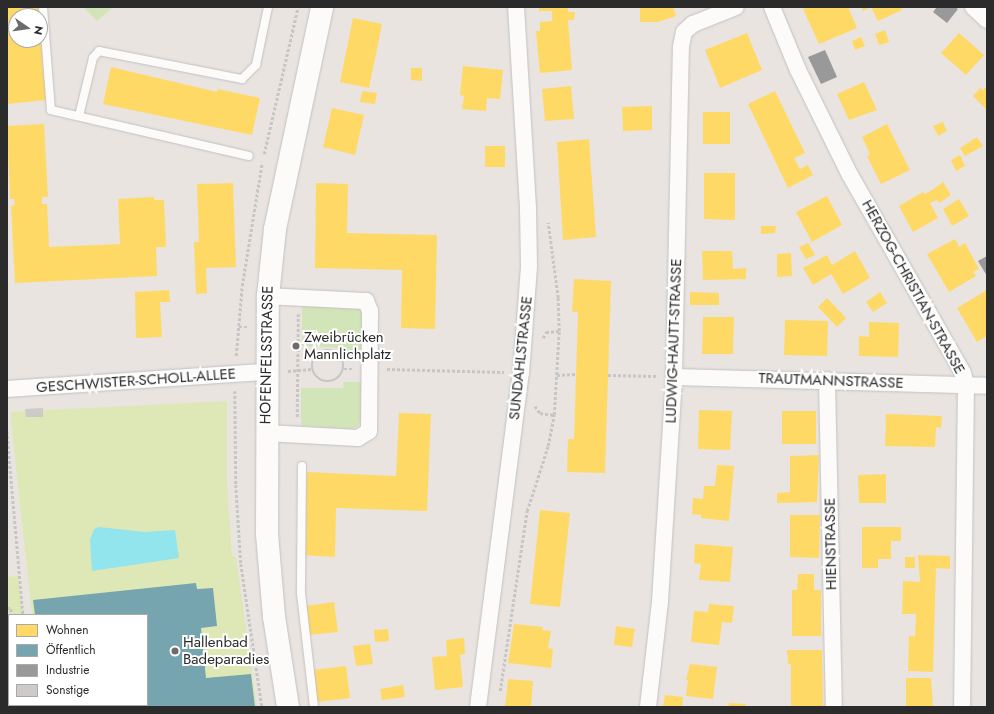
<!DOCTYPE html>
<meta charset="utf-8">
<style>
body{margin:0}
#map{position:relative;width:994px;height:714px;overflow:hidden;background:#e9e4e0;font-family:Jost,sans-serif}
div>[style]{position:absolute}
.green>*{inset:0;background:#d2e5b8}
.pitch>*{inset:0;background:#dee8b6}
.water>*{inset:0;background:#92e4ed}
.homes>*{inset:0;background:#ffd966}
.public>*{inset:0;background:#76a5af}
.industry>*{inset:0;background:#999}
.building>*{inset:0;background:#cecac7}
.path>*{height:2.5px;margin-top:-1.25px;transform-origin:0;background:repeating-linear-gradient(90deg,#c6c6c6 0 3px,transparent 0 5px)}
.path>.ring{margin:-1.25px;padding:0;box-sizing:content-box;background:none;border:2.5px solid #c6c6c6;border-radius:50%}
.roads{filter:drop-shadow(0 0 1px #c2c1c2) drop-shadow(0 0 1px #c2c1c2)}
.service>*{height:8px;margin:-4px;padding:0 4px;transform-origin:4px;border-radius:4px;background:#fcfbfa}
.minor>*{height:16px;margin:-8px;padding:0 8px;transform-origin:8px;border-radius:8px;background:#fcfbfa}
.secondary>*{height:22px;margin:-11px;padding:0 11px;transform-origin:11px;border-radius:11px;background:#fcfbfa}
.dots>*{width:11px;height:11px;translate:-50% -50%;box-sizing:border-box;border:2px solid #fff;border-radius:50%}
span{translate:-50% -50%;white-space:nowrap;text-align:center;line-height:1.15;-webkit-text-stroke:4px #fff;paint-order:stroke}
.street-label{font-size:15px;color:#2b2b2b}
.poi-label{font-size:15px;color:#2b2b2b}
.left{translate:0 -50%;text-align:left}
.frame{position:absolute;inset:0;border:8px solid #2b2b2b;pointer-events:none}
.legend{position:absolute;left:8px;top:614px;width:140px;height:92px;box-sizing:border-box;background:#fff;border:1px solid #aaa;margin:0;padding:5px 7px;list-style:none;font-size:12px;color:#2b2b2b}
.legend li{display:flex;align-items:center;gap:8px;height:20px}
.legend b{width:20px;border:1px solid #aaa}
.north{position:absolute;left:8px;top:8px;width:40px;height:40px;box-sizing:border-box;background:#fff;border:1px solid #aaa;border-radius:50%;rotate:103deg;font-size:11px;font-weight:700;line-height:16px;text-align:center;color:#2b2b2b}
.north::after{content:'';display:block;margin:auto;width:14px;height:18px;background:#6e6c6a;clip-path:polygon(50% 0,100% 100%,50% 72%,0 100%)}
</style>
<div id="map">
<div class="green">
<i style="clip-path:polygon(83px 7px,113px 7px,97px 21px)"></i>
<i style="clip-path:polygon(302px 305px,362px 308px,365px 355px,345px 355px,344px 348px,302px 346px)"></i>
<i style="clip-path:polygon(344px 382px,364px 382px,362px 417px,358px 426px,350px 429px,301px 426px,301px 388px,343px 388px)"></i>
</div>
<div class="pitch">
<i style="clip-path:polygon(227px 401px,227px 483px,232px 555px,236px 557px,257px 707px,39px 707px,39px 705px,147px 705px,147px 615px,32px 615px,10px 412px)"></i>
<i style="clip-path:polygon(18px 576px,23px 615px,9px 615px,9px 705px,35px 707px,7px 707px,7px 577px)"></i>
</div>
<div class="water">
<i style="clip-path:polygon(99px 527px,145px 532px,175px 530px,179px 558px,92px 571px,90px 540px,94px 529px)"></i>
</div>
<div class="homes">
<i style="clip-path:polygon(7px 7px,38px 7px,39px 16px,16px 16px,16px 40px,41px 40px,46px 100px,7px 104px)"></i>
<i style="clip-path:polygon(539px 7px,568px 7px,568px 12px,575px 12px,574px 20px,568px 20px,572px 70px,540px 73px,536px 31px,540px 31px,540px 22px,552px 21px,552px 11px,539px 11px)"></i>
<i style="clip-path:polygon(640px 7px,673px 7px,676px 16px,658px 22px,640px 22px)"></i>
<i style="clip-path:polygon(808px 7px,848px 7px,857px 28px,819px 44px,803px 9px)"></i>
<i style="clip-path:polygon(861px 7px,871px 7px,863px 11px)"></i>
<i style="clip-path:polygon(871px 7px,901px 7px,902px 10px,878px 21px)"></i>
<i style="clip-path:polygon(353px 18px,382px 24px,369px 88px,340px 82px)"></i>
<i style="clip-path:polygon(885px 30px,889px 42px,879px 45px,875px 34px)"></i>
<i style="clip-path:polygon(747px 33px,762px 70px,720px 88px,705px 50px)"></i>
<i style="clip-path:polygon(959px 33px,984px 55px,966px 75px,941px 53px)"></i>
<i style="clip-path:polygon(861px 37px,865px 46px,855px 50px,852px 41px)"></i>
<i style="clip-path:polygon(463px 66px,503px 70px,500px 99px,487px 98px,486px 111px,462px 109px,464px 96px,460px 95px)"></i>
<i style="clip-path:polygon(111px 67px,217px 92px,218px 89px,260px 98px,252px 135px,103px 104px)"></i>
<i style="clip-path:polygon(411px 68px,422px 68px,422px 81px,411px 80px)"></i>
<i style="clip-path:polygon(864px 82px,877px 110px,849px 120px,837px 94px)"></i>
<i style="clip-path:polygon(571px 86px,574px 119px,545px 121px,542px 89px)"></i>
<i style="clip-path:polygon(987px 86px,987px 110px,973px 96px,980px 88px,983px 90px)"></i>
<i style="clip-path:polygon(362px 91px,377px 93px,375px 104px,360px 102px)"></i>
<i style="clip-path:polygon(775px 91px,805px 153px,794px 158px,800px 169px,808px 165px,813px 175px,788px 188px,748px 104px)"></i>
<i style="clip-path:polygon(652px 106px,652px 130px,623px 131px,622px 107px)"></i>
<i style="clip-path:polygon(332px 108px,364px 115px,355px 155px,323px 147px)"></i>
<i style="clip-path:polygon(703px 112px,730px 112px,730px 144px,703px 144px)"></i>
<i style="clip-path:polygon(943px 122px,947px 131px,938px 136px,933px 126px)"></i>
<i style="clip-path:polygon(44px 124px,48px 197px,42px 197px,42px 204px,47px 204px,49px 247px,120px 244px,118px 199px,154px 197px,154px 200px,164px 200px,166px 247px,156px 247px,157px 276px,15px 283px,11px 206px,15px 205px,14px 199px,10px 199px,7px 126px)"></i>
<i style="clip-path:polygon(887px 124px,910px 170px,881px 184px,867px 156px,870px 154px,862px 137px)"></i>
<i style="clip-path:polygon(977px 137px,983px 146px,965px 156px,960px 148px)"></i>
<i style="clip-path:polygon(589px 139px,596px 237px,563px 240px,557px 142px)"></i>
<i style="clip-path:polygon(485px 146px,505px 146px,505px 167px,485px 167px)"></i>
<i style="clip-path:polygon(960px 155px,965px 166px,956px 171px,951px 160px)"></i>
<i style="clip-path:polygon(704px 173px,735px 173px,735px 220px,704px 219px)"></i>
<i style="clip-path:polygon(943px 182px,951px 195px,939px 203px,937px 200px,930px 203px,938px 218px,913px 232px,899px 206px,923px 192px,925px 194px,932px 190px)"></i>
<i style="clip-path:polygon(233px 183px,236px 267px,206px 268px,207px 293px,196px 294px,194px 242px,199px 242px,197px 184px)"></i>
<i style="clip-path:polygon(316px 183px,348px 184px,347px 233px,437px 235px,435px 329px,401px 328px,402px 270px,315px 268px)"></i>
<i style="clip-path:polygon(827px 196px,842px 225px,812px 242px,796px 212px)"></i>
<i style="clip-path:polygon(959px 199px,969px 216px,952px 226px,943px 209px)"></i>
<i style="clip-path:polygon(761px 226px,776px 226px,775px 233px,761px 234px)"></i>
<i style="clip-path:polygon(955px 239px,959px 247px,965px 243px,979px 269px,973px 272px,976px 276px,949px 292px,927px 254px)"></i>
<i style="clip-path:polygon(808px 243px,815px 255px,806px 259px,799px 247px)"></i>
<i style="clip-path:polygon(702px 251px,732px 251px,733px 269px,746px 268px,746px 279px,703px 280px)"></i>
<i style="clip-path:polygon(855px 251px,870px 278px,843px 294px,831px 274px,813px 285px,803px 268px,827px 255px,832px 265px)"></i>
<i style="clip-path:polygon(791px 253px,792px 276px,777px 277px,777px 254px)"></i>
<i style="clip-path:polygon(574px 279px,611px 281px,605px 473px,567px 472px,568px 439px,574px 439px,578px 312px,572px 312px)"></i>
<i style="clip-path:polygon(169px 290px,170px 302px,160px 302px,162px 337px,136px 338px,135px 292px)"></i>
<i style="clip-path:polygon(987px 290px,987px 336px,977px 342px,957px 308px)"></i>
<i style="clip-path:polygon(690px 292px,719px 293px,719px 305px,690px 305px)"></i>
<i style="clip-path:polygon(880px 292px,887px 303px,873px 312px,866px 302px)"></i>
<i style="clip-path:polygon(827px 298px,846px 318px,837px 327px,818px 307px)"></i>
<i style="clip-path:polygon(703px 317px,734px 317px,733px 354px,702px 354px)"></i>
<i style="clip-path:polygon(785px 320px,828px 321px,827px 356px,784px 355px)"></i>
<i style="clip-path:polygon(869px 322px,899px 323px,898px 357px,859px 356px,859px 336px,869px 337px)"></i>
<i style="clip-path:polygon(699px 410px,732px 411px,730px 450px,698px 449px)"></i>
<i style="clip-path:polygon(782px 411px,816px 411px,816px 444px,782px 444px)"></i>
<i style="clip-path:polygon(399px 413px,431px 414px,427px 511px,336px 508px,335px 557px,303px 555px,307px 472px,396px 476px)"></i>
<i style="clip-path:polygon(886px 414px,942px 416px,941px 428px,936px 427px,935px 447px,885px 446px)"></i>
<i style="clip-path:polygon(819px 455px,817px 502px,777px 503px,777px 493px,790px 492px,790px 456px)"></i>
<i style="clip-path:polygon(717px 465px,734px 466px,729px 521px,701px 518px,701px 515px,692px 514px,693px 498px,703px 499px,704px 486px,715px 486px)"></i>
<i style="clip-path:polygon(886px 474px,886px 503px,859px 503px,858px 475px)"></i>
<i style="clip-path:polygon(540px 510px,570px 513px,560px 607px,530px 604px)"></i>
<i style="clip-path:polygon(790px 515px,820px 515px,819px 558px,790px 557px)"></i>
<i style="clip-path:polygon(862px 527px,901px 527px,901px 541px,891px 541px,891px 559px,878px 559px,878px 568px,862px 568px)"></i>
<i style="clip-path:polygon(695px 544px,733px 547px,730px 582px,699px 580px,701px 564px,694px 563px)"></i>
<i style="clip-path:polygon(918px 555px,950px 556px,950px 569px,936px 568px,933px 672px,908px 671px,909px 636px,915px 636px,916px 614px,902px 614px,903px 581px,920px 582px)"></i>
<i style="clip-path:polygon(905px 557px,915px 557px,915px 568px,905px 568px)"></i>
<i style="clip-path:polygon(798px 574px,814px 574px,814px 590px,821px 590px,821px 636px,792px 636px,792px 590px,797px 590px)"></i>
<i style="clip-path:polygon(334px 602px,338px 632px,309px 635px,306px 606px)"></i>
<i style="clip-path:polygon(709px 604px,734px 606px,732px 623px,722px 622px,719px 645px,691px 642px,694px 611px,708px 612px)"></i>
<i style="clip-path:polygon(514px 624px,543px 627px,542px 630px,551px 631px,548px 648px,553px 649px,551px 668px,508px 663px)"></i>
<i style="clip-path:polygon(616px 626px,635px 629px,632px 647px,614px 645px)"></i>
<i style="clip-path:polygon(388px 629px,389px 641px,375px 642px,374px 630px)"></i>
<i style="clip-path:polygon(464px 638px,465px 654px,460px 655px,463px 687px,435px 690px,432px 657px,447px 656px,446px 640px)"></i>
<i style="clip-path:polygon(370px 644px,373px 664px,356px 666px,353px 646px)"></i>
<i style="clip-path:polygon(787px 650px,822px 650px,823px 707px,791px 707px,791px 664px,788px 664px)"></i>
<i style="clip-path:polygon(690px 664px,717px 667px,713px 699px,686px 696px,688px 680px,686px 680px)"></i>
<i style="clip-path:polygon(346px 666px,350px 698px,317px 702px,313px 670px)"></i>
<i style="clip-path:polygon(906px 678px,931px 678px,933px 707px,906px 707px)"></i>
<i style="clip-path:polygon(508px 679px,533px 681px,531px 707px,505px 707px)"></i>
<i style="clip-path:polygon(403px 685px,405px 697px,382px 700px,380px 689px)"></i>
<i style="clip-path:polygon(665px 695px,683px 697px,682px 707px,663px 706px)"></i>
<i style="clip-path:polygon(729px 703px,746px 704px,745px 707px,728px 707px)"></i>
</div>
<div class="public">
<i style="clip-path:polygon(196px 583px,197px 589px,213px 588px,217px 626px,201px 628px,206px 678px,251px 674px,255px 707px,44px 707px,44px 705px,147px 705px,147px 615px,35px 615px,33px 600px)"></i>
</div>
<div class="industry">
<i style="clip-path:polygon(937px 7px,955px 7px,958px 9px,947px 23px,933px 12px)"></i>
<i style="clip-path:polygon(825px 50px,837px 77px,821px 84px,808px 57px)"></i>
<i style="clip-path:polygon(987px 256px,987px 276px,978px 261px)"></i>
</div>
<div class="building">
<i style="clip-path:polygon(43px 408px,43px 417px,26px 417px,25px 409px)"></i>
</div>
<div class="path">
<i style="left:264px;top:154px;width:151px;rotate:-77deg"></i>
<i style="left:239px;top:327px;width:9px"></i>
<i style="left:543px;top:338px;width:7px;rotate:-63deg"></i>
<i style="left:546px;top:332px;width:13px;rotate:-4deg"></i>
<i class="ring" style="left:312px;top:350px;width:29.5px;height:29.5px"></i>
<i style="left:236px;top:356px;width:70px;rotate:-85.1deg"></i>
<i style="left:242px;top:286px;width:125px;rotate:-80.8deg"></i>
<i style="left:344px;top:369px;width:8px"></i>
<i style="left:387px;top:369px;width:117px;rotate:1.5deg"></i>
<i style="left:288px;top:371px;width:23px;rotate:-5deg"></i>
<i style="left:557px;top:375px;width:19px;rotate:-3deg"></i>
<i style="left:608px;top:375px;width:48px;rotate:1.2deg"></i>
<i style="left:235px;top:391px;width:94px;rotate:89.4deg"></i>
<i style="left:236px;top:485px;width:79px;rotate:86.4deg"></i>
<i style="left:241px;top:564px;width:145px;rotate:81.6deg"></i>
<i style="left:535px;top:406px;width:9px;rotate:54deg"></i>
<i style="left:540px;top:413px;width:14px;rotate:8deg"></i>
<i style="left:297px;top:417px;width:103px;rotate:-89.4deg"></i>
<i style="left:7px;top:431px;width:185px;rotate:85deg"></i>
<i style="left:7px;top:607px;width:4px;rotate:27deg"></i>
<i style="left:11px;top:609px;width:6px;rotate:81deg"></i>
<i style="left:500px;top:691px;width:182px;rotate:-81.5deg"></i>
<i style="left:527px;top:511px;width:68px;rotate:-72.1deg"></i>
<i style="left:548px;top:446px;width:32px;rotate:-79deg"></i>
<i style="left:554px;top:415px;width:84px;rotate:-86.6deg"></i>
<i style="left:559px;top:331px;width:33px;rotate:-92deg"></i>
<i style="left:558px;top:298px;width:76px;rotate:-97.6deg"></i>
<i style="left:28px;top:705px;width:2px;rotate:90deg"></i>
<i style="left:35px;top:705px;width:2px;rotate:63deg"></i>
</div>
<div class="roads">
<div class="service">
<i style="left:43px;top:7px;width:103px;rotate:85.6deg"></i>
<i style="left:51px;top:110px;width:203px;rotate:13.1deg"></i>
<i style="left:79px;top:116px;width:60px;rotate:-76.4deg"></i>
<i style="left:93px;top:58px;width:9px;rotate:-49deg"></i>
<i style="left:99px;top:51px;width:146px;rotate:11.1deg"></i>
<i style="left:242px;top:79px;width:20px;rotate:-45deg"></i>
<i style="left:256px;top:65px;width:59px;rotate:-78.3deg"></i>
<i style="left:302px;top:466px;width:127px;rotate:90.5deg"></i>
<i style="left:301px;top:593px;width:115px;rotate:83.5deg"></i>
</div>
<div class="minor">
<i style="left:772px;top:7px;width:68px;rotate:67.6deg"></i>
<i style="left:798px;top:70px;width:117px;rotate:63.7deg"></i>
<i style="left:850px;top:175px;width:228px;rotate:60.3deg"></i>
<i style="left:963px;top:373px;width:12px;rotate:76deg"></i>
<i style="left:966px;top:385px;width:322px;rotate:90.7deg"></i>
<i style="left:973px;top:7px;width:19px;rotate:43deg"></i>
<i style="left:674px;top:377px;width:313px;rotate:1.6deg"></i>
<i style="left:827px;top:380px;width:327px;rotate:88.8deg"></i>
<i style="left:7px;top:389px;width:260px;rotate:-3.8deg"></i>
<i style="left:266px;top:433px;width:92px;rotate:3.1deg"></i>
<i style="left:358px;top:438px;width:13px;rotate:-32deg"></i>
<i style="left:369px;top:431px;width:120px;rotate:-89.5deg"></i>
<i style="left:370px;top:311px;width:11px;rotate:-112deg"></i>
<i style="left:366px;top:301px;width:98px;rotate:-177.1deg"></i>
<i style="left:478px;top:707px;width:337px;rotate:-82.7deg"></i>
<i style="left:521px;top:373px;width:107px;rotate:-85.7deg"></i>
<i style="left:529px;top:266px;width:58px;rotate:-91deg"></i>
<i style="left:528px;top:208px;width:201px;rotate:-93.4deg"></i>
<i style="left:648px;top:707px;width:107px;rotate:-83.5deg"></i>
<i style="left:660px;top:601px;width:224px;rotate:-86.4deg"></i>
<i style="left:674px;top:377px;width:330px;rotate:-88.8deg"></i>
<i style="left:681px;top:47px;width:15px;rotate:-79deg"></i>
<i style="left:684px;top:32px;width:12px;rotate:-42deg"></i>
<i style="left:693px;top:24px;width:46px;rotate:-21.6deg"></i>
</div>
<div class="secondary">
<i style="left:288px;top:707px;width:91px;rotate:-98.8deg"></i>
<i style="left:274px;top:617px;width:83px;rotate:-94.8deg"></i>
<i style="left:267px;top:534px;width:238px;rotate:-89.8deg"></i>
<i style="left:268px;top:296px;width:67px;rotate:-84deg"></i>
<i style="left:275px;top:229px;width:227px;rotate:-78deg"></i>
</div>
</div>
<div class="dots">
<i style="left:296px;top:346px;background:#6e6c6a"></i>
<i style="left:175px;top:651px;background:#6e6c6a"></i>
</div>
<div class="street-label">
<span style="left:913px;top:287px;rotate:61deg">HERZOG-CHRISTIAN-STRASSE</span>
<span style="left:674px;top:341px;rotate:-88deg">LUDWIG-HAUTT-STRASSE</span>
<span style="left:267px;top:355px;rotate:-89deg">HOFENFELSSTRASSE</span>
<span style="left:521px;top:358px;rotate:-84deg">SUNDAHLSTRASSE</span>
<span style="left:136px;top:381px;rotate:-4deg">GESCHWISTER-SCHOLL-ALLEE</span>
<span style="left:831px;top:381px;rotate:2deg">TRAUTMANNSTRASSE</span>
<span style="left:831px;top:544px;rotate:-91deg">HIENSTRASSE</span>
</div>
<div class="poi-label">
<span class="left" style="left:304px;top:346px">Zweibrücken<br>Mannlichplatz</span>
<span class="left" style="left:183px;top:651px">Hallenbad<br>Badeparadies</span>
</div>
<div class="frame"></div>
<ul class="legend">
<li><b style="height:11px;background:#ffd966"></b>Wohnen</li>
<li><b style="height:11px;background:#76a5af"></b>Öffentlich</li>
<li><b style="height:11px;background:#999"></b>Industrie</li>
<li><b style="height:11px;background:#cecac7"></b>Sonstige</li>
</ul>
<div class="north">N</div>
</div>
